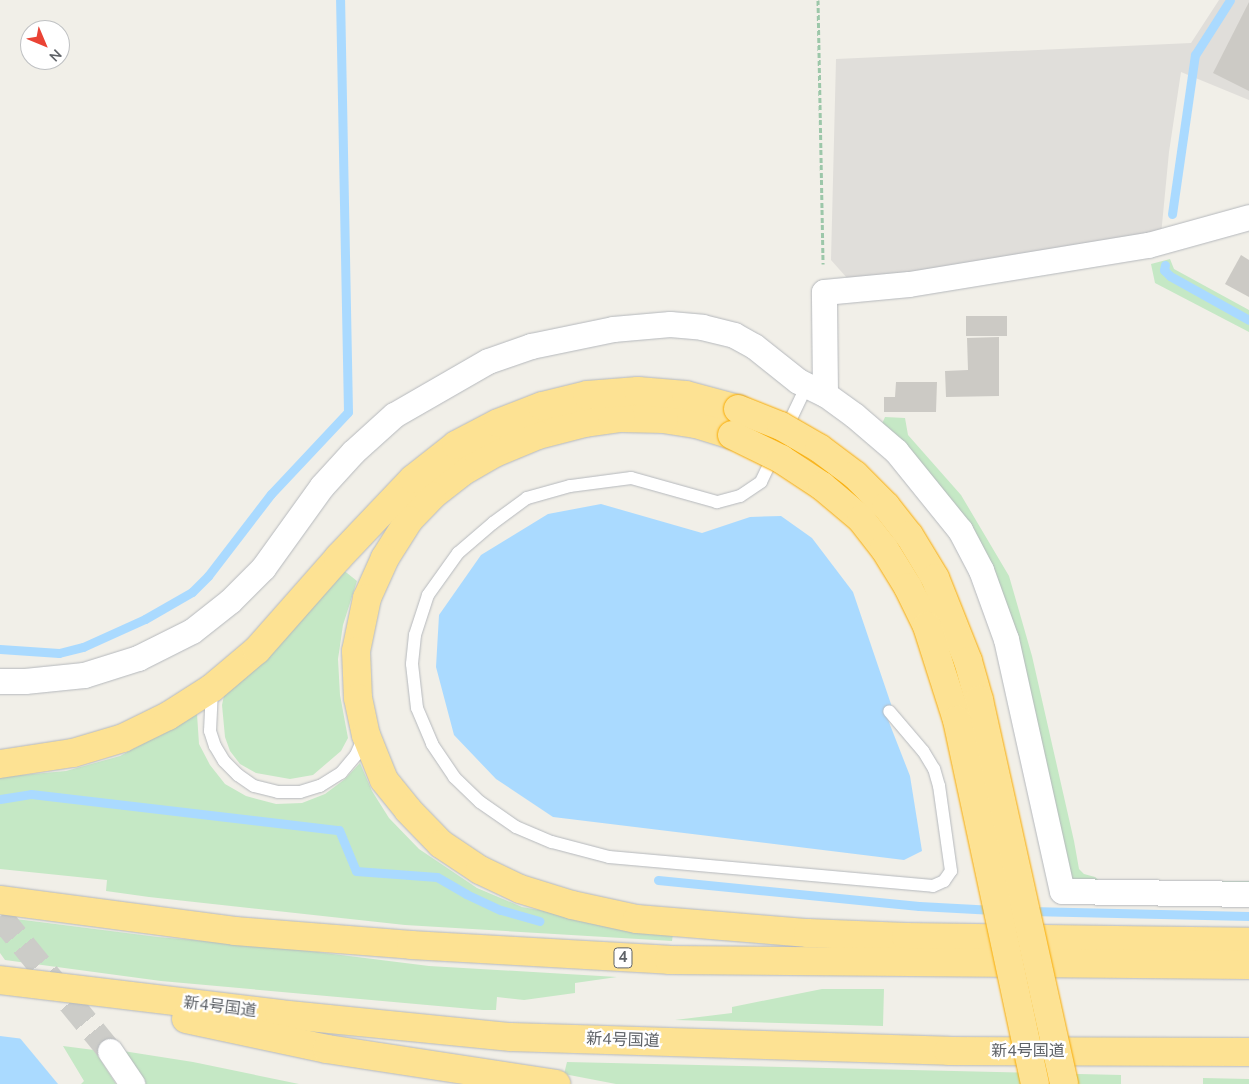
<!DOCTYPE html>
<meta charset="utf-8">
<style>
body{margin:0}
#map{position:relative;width:1249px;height:1084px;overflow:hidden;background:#f1efe8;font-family:"Nunito Sans","Noto Sans JP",sans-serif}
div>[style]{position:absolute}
.industrial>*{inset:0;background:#e0deda}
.green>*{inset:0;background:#c5e8c5}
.water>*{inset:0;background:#aadaff}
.pier>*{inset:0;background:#f1efe8}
.stream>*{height:9px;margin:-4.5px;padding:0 4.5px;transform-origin:4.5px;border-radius:4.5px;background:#aadaff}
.building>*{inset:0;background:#cccac5}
.street-tunnel>*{height:25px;margin-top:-12.5px;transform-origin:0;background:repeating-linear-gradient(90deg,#ccccc8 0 25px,transparent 0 37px)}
.path>*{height:3px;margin-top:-1.5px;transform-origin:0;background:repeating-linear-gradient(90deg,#9cc7a9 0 5px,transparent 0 7.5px)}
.roads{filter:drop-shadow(0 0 1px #b5b8bc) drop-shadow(0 0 1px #b5b8bc)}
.lane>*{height:12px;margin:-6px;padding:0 6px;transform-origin:6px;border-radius:6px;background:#fff}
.street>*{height:25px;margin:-12.5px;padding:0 12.5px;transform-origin:12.5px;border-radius:12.5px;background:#fff}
.highway>*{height:28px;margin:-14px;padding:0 14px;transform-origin:14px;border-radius:14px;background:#fde293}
.bridges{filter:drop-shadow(0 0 1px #f9ab00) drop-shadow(0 0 1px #f9ab00)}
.highway-bridge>*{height:28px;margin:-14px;padding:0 14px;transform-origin:14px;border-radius:14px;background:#fde293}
span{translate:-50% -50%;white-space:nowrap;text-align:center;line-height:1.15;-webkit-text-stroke:4.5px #fff;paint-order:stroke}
.shield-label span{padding:1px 4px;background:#fff;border:1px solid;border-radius:4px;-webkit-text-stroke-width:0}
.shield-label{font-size:15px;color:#5f6368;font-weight:700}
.street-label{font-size:16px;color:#5f6368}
.north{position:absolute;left:20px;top:20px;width:50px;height:50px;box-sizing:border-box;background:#fff;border:1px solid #bfc1c3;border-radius:50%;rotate:135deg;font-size:14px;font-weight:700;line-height:20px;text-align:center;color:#5f6368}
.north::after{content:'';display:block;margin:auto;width:18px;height:22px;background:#ea4335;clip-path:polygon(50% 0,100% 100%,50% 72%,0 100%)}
</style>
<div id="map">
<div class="industrial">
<i style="clip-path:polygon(1219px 0,1249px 0,1249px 100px,1181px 72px,1169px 152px,1161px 235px,866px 280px,847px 278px,831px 260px,836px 59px,1191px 43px)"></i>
</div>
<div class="green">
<i style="clip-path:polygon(1170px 259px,1174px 269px,1249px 310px,1249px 332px,1155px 283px,1151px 264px)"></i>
<i style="clip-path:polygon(885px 417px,905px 418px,908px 435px,961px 495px,1009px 576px,1032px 656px,1074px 841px,1079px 869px,1084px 874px,1095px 877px,1101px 882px,1249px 881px,1249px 886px,1084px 885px,1074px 881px,1069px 874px,1017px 656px,998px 589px,966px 525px,934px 482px,881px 426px)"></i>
<i style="clip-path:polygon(342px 569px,357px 581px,343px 625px,338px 659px,340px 695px,348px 738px,341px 751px,313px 775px,290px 779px,256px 773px,240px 764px,230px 751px,225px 737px,222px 705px,225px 691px)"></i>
<i style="clip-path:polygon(197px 714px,199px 744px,210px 765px,225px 784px,246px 796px,276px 804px,302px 803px,325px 794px,345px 779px,360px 763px,372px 791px,389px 818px,419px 849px,477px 888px,522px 907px,673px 934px,672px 941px,405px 925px,149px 897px,106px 891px,107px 880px,0 869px,0 777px,66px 771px,120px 756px)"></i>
<i style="clip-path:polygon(0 917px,158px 937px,285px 948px,429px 966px,617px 977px,575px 983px,575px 993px,524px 1000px,497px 997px,496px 1010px,483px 1010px,161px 981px,5px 960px,0 953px)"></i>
<i style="clip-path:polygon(822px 989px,884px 989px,883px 1026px,675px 1020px,732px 1013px,732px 1007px)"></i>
<i style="clip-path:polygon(63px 1046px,94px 1050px,116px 1084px,81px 1084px,84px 1081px)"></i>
<i style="clip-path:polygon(123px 1051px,193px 1062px,299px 1084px,144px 1084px)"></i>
<i style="clip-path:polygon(567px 1062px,1121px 1075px,1121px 1084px,616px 1084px,564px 1074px)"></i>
<i style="clip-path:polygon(1203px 1078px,1249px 1079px,1249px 1084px,1203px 1084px)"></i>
</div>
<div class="water">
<i style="clip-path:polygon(601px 504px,702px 533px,750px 517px,781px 516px,812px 538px,853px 592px,893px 710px,885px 712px,910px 776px,922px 851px,904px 860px,553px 817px,496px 779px,454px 735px,436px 667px,439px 615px,481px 555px,548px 514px)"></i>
<i style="clip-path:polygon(0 1014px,58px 1084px,0 1084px)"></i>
</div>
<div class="pier">
<i style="clip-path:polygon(0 1012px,2px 1013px,24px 1039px,0 1036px)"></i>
</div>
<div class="stream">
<i style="left:1172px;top:214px;width:161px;rotate:-81.8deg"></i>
<i style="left:1195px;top:55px;width:65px;rotate:-57.5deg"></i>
<i style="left:1165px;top:265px;width:5px;rotate:101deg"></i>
<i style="left:1164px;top:270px;width:8px;rotate:45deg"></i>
<i style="left:1170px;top:276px;width:90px;rotate:29.1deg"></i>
<i style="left:0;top:649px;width:59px;rotate:3.9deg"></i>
<i style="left:59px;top:653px;width:25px;rotate:-14deg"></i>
<i style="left:83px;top:647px;width:68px;rotate:-24.3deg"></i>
<i style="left:145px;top:619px;width:54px;rotate:-29.9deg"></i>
<i style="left:192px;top:592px;width:23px;rotate:-45deg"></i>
<i style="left:208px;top:576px;width:103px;rotate:-52.5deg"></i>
<i style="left:271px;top:494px;width:112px;rotate:-46.8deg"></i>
<i style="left:348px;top:412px;width:412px;rotate:-91.1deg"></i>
<i style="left:0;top:799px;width:31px;rotate:-9deg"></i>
<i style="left:31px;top:794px;width:310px;rotate:6.7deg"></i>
<i style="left:339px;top:830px;width:44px;rotate:67.5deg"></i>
<i style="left:356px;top:871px;width:81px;rotate:4.2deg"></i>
<i style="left:437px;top:877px;width:34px;rotate:30deg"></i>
<i style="left:466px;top:894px;width:38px;rotate:25deg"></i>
<i style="left:501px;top:910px;width:40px;rotate:16deg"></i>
<i style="left:658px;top:880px;width:262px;rotate:5.7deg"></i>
<i style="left:919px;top:906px;width:75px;rotate:3.1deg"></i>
<i style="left:1029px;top:911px;width:220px;rotate:1.3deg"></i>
</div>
<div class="building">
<i style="clip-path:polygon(1249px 2px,1249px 91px,1213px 73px)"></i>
<i style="clip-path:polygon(1241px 255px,1249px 260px,1249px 297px,1225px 284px)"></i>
<i style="clip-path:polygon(966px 316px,1007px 316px,1007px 336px,966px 336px)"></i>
<i style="clip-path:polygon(999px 337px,999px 396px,946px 397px,945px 371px,968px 370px,967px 338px)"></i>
<i style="clip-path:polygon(896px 382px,937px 382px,936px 412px,884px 412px,884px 397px,895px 397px)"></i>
</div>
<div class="street-tunnel">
<i style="left:0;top:916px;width:174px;rotate:50.8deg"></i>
</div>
<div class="path">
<i style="left:818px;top:0;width:264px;rotate:88.9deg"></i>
</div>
<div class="roads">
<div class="lane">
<i style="left:807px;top:385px;width:107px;rotate:115.4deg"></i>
<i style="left:761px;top:482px;width:25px;rotate:146deg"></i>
<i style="left:740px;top:496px;width:24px;rotate:165deg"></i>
<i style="left:717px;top:502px;width:89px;rotate:-164.4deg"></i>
<i style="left:631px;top:478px;width:62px;rotate:172.5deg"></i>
<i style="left:570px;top:486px;width:45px;rotate:164.4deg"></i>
<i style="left:527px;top:498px;width:42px;rotate:143.7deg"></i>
<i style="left:493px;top:523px;width:46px;rotate:139.4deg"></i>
<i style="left:458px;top:553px;width:52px;rotate:125.5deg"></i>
<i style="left:428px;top:595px;width:42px;rotate:108deg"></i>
<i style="left:415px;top:635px;width:29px;rotate:96deg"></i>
<i style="left:412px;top:664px;width:44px;rotate:83.5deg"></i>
<i style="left:417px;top:708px;width:39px;rotate:67deg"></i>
<i style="left:432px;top:744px;width:40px;rotate:56deg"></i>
<i style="left:454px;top:777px;width:36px;rotate:44deg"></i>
<i style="left:480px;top:802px;width:44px;rotate:34.8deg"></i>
<i style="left:516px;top:827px;width:39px;rotate:23deg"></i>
<i style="left:552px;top:842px;width:59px;rotate:14.7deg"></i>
<i style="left:609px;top:857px;width:325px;rotate:5.1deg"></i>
<i style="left:933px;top:886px;width:12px;rotate:-24deg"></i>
<i style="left:944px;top:881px;width:12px;rotate:-55deg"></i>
<i style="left:951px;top:871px;width:86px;rotate:-98deg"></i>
<i style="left:939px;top:786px;width:18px;rotate:-106deg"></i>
<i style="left:934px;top:769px;width:21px;rotate:-121deg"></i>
<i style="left:923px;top:751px;width:52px;rotate:-130.4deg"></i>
<i style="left:212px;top:689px;width:42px;rotate:92.7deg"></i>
<i style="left:210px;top:731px;width:16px;rotate:72deg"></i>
<i style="left:215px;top:746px;width:17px;rotate:59deg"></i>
<i style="left:224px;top:761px;width:20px;rotate:45deg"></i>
<i style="left:238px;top:775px;width:19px;rotate:35deg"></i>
<i style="left:254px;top:786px;width:25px;rotate:14deg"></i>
<i style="left:278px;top:792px;width:22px"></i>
<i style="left:300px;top:792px;width:21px;rotate:-17deg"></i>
<i style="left:320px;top:786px;width:25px;rotate:-32deg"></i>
<i style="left:341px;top:773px;width:23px;rotate:-50deg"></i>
<i style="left:356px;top:755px;width:20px;rotate:-66deg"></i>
</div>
<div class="street">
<i style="left:825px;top:394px;width:102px;rotate:-90.6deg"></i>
<i style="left:824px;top:292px;width:85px;rotate:-5.4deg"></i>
<i style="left:909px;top:284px;width:242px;rotate:-9.3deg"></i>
<i style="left:1148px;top:245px;width:105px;rotate:-15.5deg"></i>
<i style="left:0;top:681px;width:25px"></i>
<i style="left:25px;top:681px;width:59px;rotate:-5.8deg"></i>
<i style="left:84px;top:675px;width:57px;rotate:-17.5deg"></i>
<i style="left:138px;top:658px;width:60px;rotate:-26.6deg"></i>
<i style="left:192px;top:631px;width:48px;rotate:-38.3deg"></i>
<i style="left:230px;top:601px;width:47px;rotate:-45deg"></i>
<i style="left:263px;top:568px;width:101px;rotate:-54.3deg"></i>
<i style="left:322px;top:486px;width:46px;rotate:-47.6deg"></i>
<i style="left:353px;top:452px;width:55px;rotate:-42.1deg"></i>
<i style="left:394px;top:415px;width:108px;rotate:-29.9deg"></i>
<i style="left:488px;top:361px;width:46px;rotate:-19.2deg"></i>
<i style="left:531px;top:346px;width:84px;rotate:-11.7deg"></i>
<i style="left:613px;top:329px;width:57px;rotate:-5deg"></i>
<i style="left:670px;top:324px;width:32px;rotate:5deg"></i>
<i style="left:702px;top:327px;width:33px;rotate:14deg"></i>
<i style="left:734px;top:335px;width:23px;rotate:29deg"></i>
<i style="left:754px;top:346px;width:56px;rotate:38.5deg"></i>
<i style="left:798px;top:381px;width:30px;rotate:26deg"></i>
<i style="left:825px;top:394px;width:36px;rotate:36deg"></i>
<i style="left:854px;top:415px;width:55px;rotate:40.6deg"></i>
<i style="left:896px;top:451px;width:102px;rotate:51deg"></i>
<i style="left:960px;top:530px;width:45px;rotate:62.3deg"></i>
<i style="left:981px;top:570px;width:73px;rotate:70.1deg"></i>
<i style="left:1006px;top:639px;width:258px;rotate:77.5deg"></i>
<i style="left:1062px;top:891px;width:187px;rotate:0.9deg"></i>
<i style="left:110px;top:1051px;width:40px;rotate:56deg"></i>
</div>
<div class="highway">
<i style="left:732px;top:435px;width:39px;rotate:-163deg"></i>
<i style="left:695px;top:424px;width:31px;rotate:-171deg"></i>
<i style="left:664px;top:419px;width:43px;rotate:-178.7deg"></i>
<i style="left:621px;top:418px;width:36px;rotate:172deg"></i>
<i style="left:585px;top:423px;width:49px;rotate:165.7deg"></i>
<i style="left:538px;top:435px;width:47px;rotate:157.3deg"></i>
<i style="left:495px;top:453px;width:39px;rotate:150deg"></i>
<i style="left:461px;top:473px;width:37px;rotate:142deg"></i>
<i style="left:432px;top:496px;width:33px;rotate:134deg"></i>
<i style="left:409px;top:520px;width:45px;rotate:122.3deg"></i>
<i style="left:385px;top:558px;width:44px;rotate:114.2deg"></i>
<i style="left:367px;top:598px;width:54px;rotate:101.7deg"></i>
<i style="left:356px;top:651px;width:47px;rotate:87.6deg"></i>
<i style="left:358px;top:698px;width:38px;rotate:78deg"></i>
<i style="left:366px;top:735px;width:48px;rotate:68.2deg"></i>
<i style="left:384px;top:780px;width:38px;rotate:51deg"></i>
<i style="left:408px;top:810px;width:47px;rotate:45.9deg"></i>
<i style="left:441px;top:844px;width:47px;rotate:33.7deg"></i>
<i style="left:480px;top:870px;width:44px;rotate:25.4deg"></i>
<i style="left:520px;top:889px;width:54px;rotate:17.1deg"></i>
<i style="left:572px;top:905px;width:66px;rotate:12.2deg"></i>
<i style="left:637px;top:919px;width:172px;rotate:4.7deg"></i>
<i style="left:808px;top:933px;width:98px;rotate:2.3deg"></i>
<i style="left:906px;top:937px;width:343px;rotate:0.8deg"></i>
<i style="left:0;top:764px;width:74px;rotate:-8.6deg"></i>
<i style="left:73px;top:753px;width:52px;rotate:-16.7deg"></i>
<i style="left:123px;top:738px;width:50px;rotate:-26.1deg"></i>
<i style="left:168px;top:716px;width:52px;rotate:-32.5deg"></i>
<i style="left:212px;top:688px;width:59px;rotate:-40.2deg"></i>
<i style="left:257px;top:650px;width:123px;rotate:-48.6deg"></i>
<i style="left:338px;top:558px;width:109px;rotate:-46.5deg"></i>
<i style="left:413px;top:479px;width:55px;rotate:-38.3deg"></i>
<i style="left:456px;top:445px;width:47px;rotate:-27.6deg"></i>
<i style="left:498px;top:423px;width:47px;rotate:-21.1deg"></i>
<i style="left:542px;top:406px;width:46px;rotate:-13.7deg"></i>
<i style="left:587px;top:395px;width:51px;rotate:-4.5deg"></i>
<i style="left:638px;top:391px;width:48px;rotate:4.8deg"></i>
<i style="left:686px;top:395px;width:54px;rotate:15.1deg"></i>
<i style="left:0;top:900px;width:237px;rotate:7.5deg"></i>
<i style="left:235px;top:931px;width:177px;rotate:4.5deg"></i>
<i style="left:411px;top:945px;width:258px;rotate:3.3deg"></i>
<i style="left:669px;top:960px;width:580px;rotate:0.49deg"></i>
<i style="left:0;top:980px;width:281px;rotate:6.9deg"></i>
<i style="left:279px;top:1014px;width:233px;rotate:5.7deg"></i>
<i style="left:511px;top:1037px;width:437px;rotate:1.8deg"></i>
<i style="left:948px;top:1051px;width:301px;rotate:0.2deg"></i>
<i style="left:186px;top:1019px;width:144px;rotate:12deg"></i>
<i style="left:327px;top:1049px;width:232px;rotate:8.7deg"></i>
</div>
</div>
<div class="bridges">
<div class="highway-bridge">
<i style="left:738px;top:409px;width:46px;rotate:21.6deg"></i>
<i style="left:781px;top:426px;width:44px;rotate:30.1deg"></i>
<i style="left:819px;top:448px;width:45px;rotate:36.9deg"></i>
<i style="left:855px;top:475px;width:44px;rotate:45deg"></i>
<i style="left:886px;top:506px;width:37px;rotate:52deg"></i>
<i style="left:909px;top:535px;width:50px;rotate:58.8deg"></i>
<i style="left:935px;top:578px;width:89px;rotate:68.3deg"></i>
<i style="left:968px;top:661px;width:41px;rotate:74.2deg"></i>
<i style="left:979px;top:700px;width:393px;rotate:77.5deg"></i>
<i style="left:732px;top:435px;width:55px;rotate:26.1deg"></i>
<i style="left:781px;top:459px;width:49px;rotate:33.4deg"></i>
<i style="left:822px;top:486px;width:51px;rotate:40.2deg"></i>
<i style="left:861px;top:519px;width:37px;rotate:52deg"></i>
<i style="left:884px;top:548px;width:46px;rotate:58.4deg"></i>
<i style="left:908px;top:587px;width:43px;rotate:64deg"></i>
<i style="left:927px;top:626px;width:99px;rotate:72.3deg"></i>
<i style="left:957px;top:720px;width:372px;rotate:77.9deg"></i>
</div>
</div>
<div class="shield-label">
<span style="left:623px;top:958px">4</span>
</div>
<div class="street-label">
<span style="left:220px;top:1007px;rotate:7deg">新4号国道</span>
<span style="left:623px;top:1040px;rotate:2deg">新4号国道</span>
<span style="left:1028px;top:1051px">新4号国道</span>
</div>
<div class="north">N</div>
</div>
